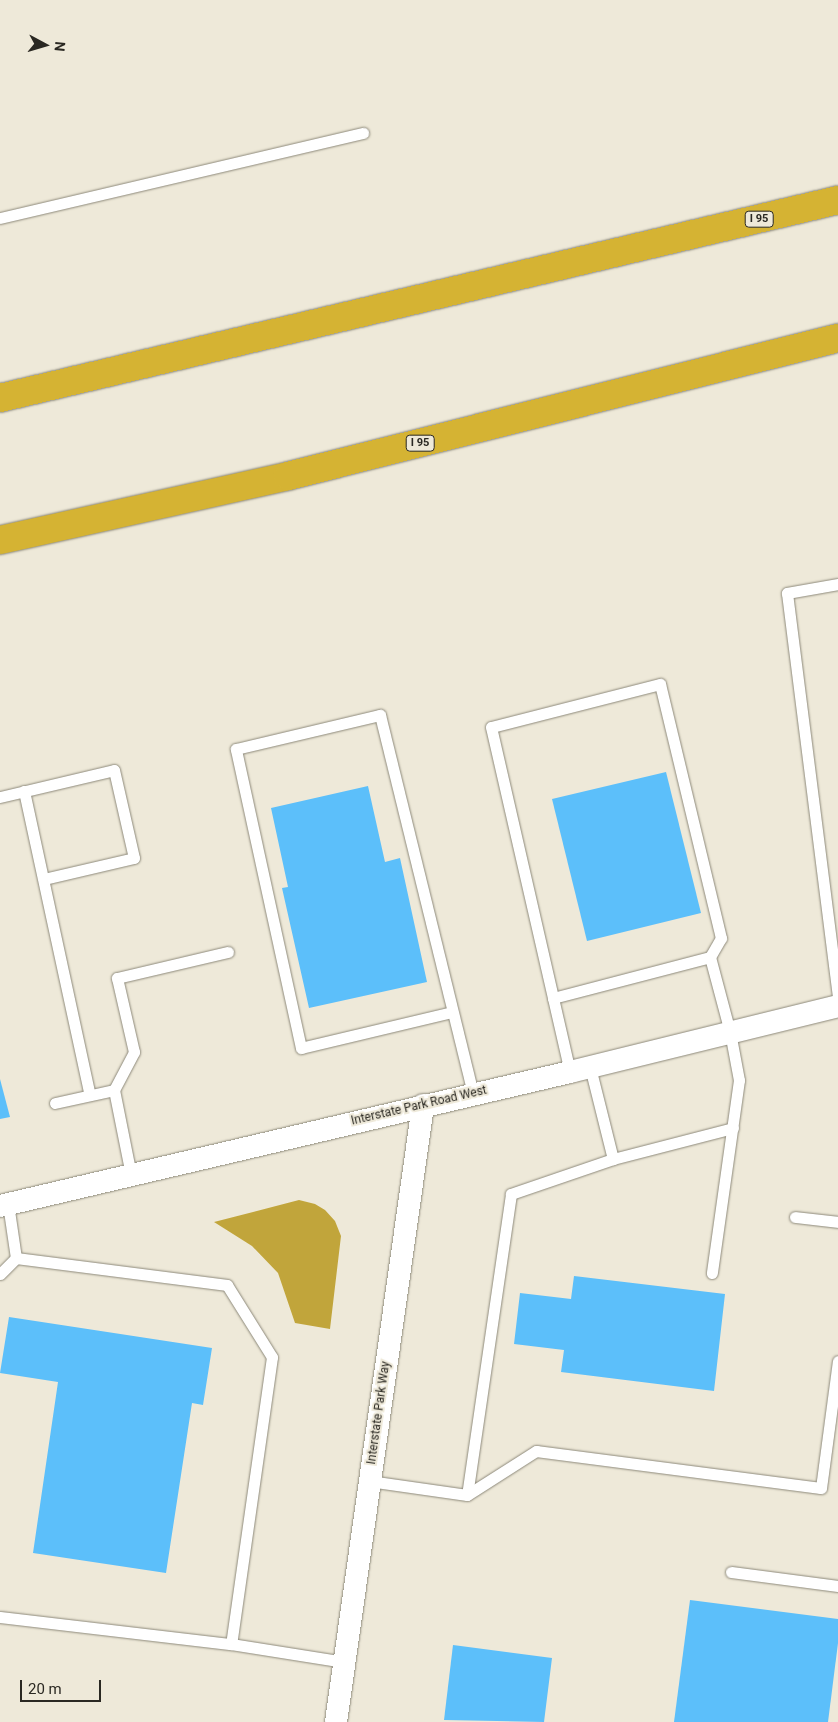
<!DOCTYPE html>
<style>
body{margin:0}
#map{position:relative;width:838px;height:1722px;overflow:hidden;background:#eee9d9;font-family:Roboto,sans-serif}
div>[style]{position:absolute}
.water>*{inset:0;background:#c1a53b}
.building>*{inset:0;background:#5cbffa}
.roads{filter:drop-shadow(0 0 1px #8d897a) drop-shadow(0 0 1px #8d897a)}
.service>*{height:11px;margin:-5.5px;padding:0 5.5px;transform-origin:5.5px;border-radius:5.5px;background:#fff}
.minor>*{height:22px;margin:-11px;padding:0 11px;transform-origin:11px;border-radius:11px;background:#fff}
.motorway>*{height:28px;margin:-14px;padding:0 14px;transform-origin:14px;border-radius:14px;background:#d5b333}
span{translate:-50% -50%;white-space:nowrap;text-align:center;line-height:1.15;-webkit-text-stroke:4px #eee9d9;paint-order:stroke}
.shield-label span{padding:1px 4px;background:#eee9d9;border:1px solid;border-radius:4px;-webkit-text-stroke-width:0}
.shield-label{font-size:11px;color:#2a2822;font-weight:700}
.street-label{font-size:12px;color:#2a2822}
.north{position:absolute;left:20px;top:20px;width:50px;height:50px;-webkit-text-stroke:4px #eee9d9;paint-order:stroke;rotate:96deg;font-size:14px;font-weight:700;line-height:20px;text-align:center;color:#2a2822}
.north::after{content:'';display:block;margin:auto;width:18px;height:22px;background:#2a2822;clip-path:polygon(50% 0,100% 100%,50% 72%,0 100%)}
.scale{position:absolute;left:20px;top:1680px;width:81px;height:22px;box-sizing:border-box;border:2px solid #2a2822;border-top:0;padding-left:6px;font-size:15px;line-height:18px;white-space:nowrap;color:#2a2822;-webkit-text-stroke:4px #eee9d9;paint-order:stroke}
</style>
<div id="map">
<div class="water">
<i style="clip-path:polygon(299px 1200px,315px 1204px,325px 1210px,335px 1221px,341px 1236px,330px 1329px,295px 1323px,278px 1273px,252px 1246px,214px 1222px)"></i>
</div>
<div class="building">
<i style="clip-path:polygon(666px 772px,701px 913px,587px 941px,552px 799px)"></i>
<i style="clip-path:polygon(368px 786px,385px 862px,400px 858px,427px 982px,309px 1008px,282px 888px,288px 887px,271px 808px)"></i>
<i style="clip-path:polygon(0 1079px,10px 1117px,0 1119px)"></i>
<i style="clip-path:polygon(574px 1276px,725px 1294px,714px 1391px,561px 1372px,564px 1350px,514px 1344px,520px 1293px,571px 1299px)"></i>
<i style="clip-path:polygon(9px 1317px,212px 1348px,203px 1405px,192px 1403px,166px 1573px,33px 1553px,58px 1382px,0 1373px)"></i>
<i style="clip-path:polygon(690px 1600px,838px 1619px,838px 1643px,828px 1722px,674px 1722px)"></i>
<i style="clip-path:polygon(453px 1645px,552px 1658px,544px 1722px,444px 1720px)"></i>
</div>
<div class="roads">
<div class="service">
<i style="left:0;top:218px;width:373px;rotate:-13.2deg"></i>
<i style="left:838px;top:584px;width:52px;rotate:170deg"></i>
<i style="left:787px;top:593px;width:409px;rotate:82.8deg"></i>
<i style="left:24px;top:791px;width:311px;rotate:77.8deg"></i>
<i style="left:0;top:797px;width:117px;rotate:-13.3deg"></i>
<i style="left:114px;top:770px;width:90px;rotate:77.2deg"></i>
<i style="left:134px;top:858px;width:92px;rotate:166.9deg"></i>
<i style="left:710px;top:957px;width:78px;rotate:75.1deg"></i>
<i style="left:730px;top:1032px;width:49px;rotate:79.4deg"></i>
<i style="left:739px;top:1080px;width:195px;rotate:98deg"></i>
<i style="left:553px;top:998px;width:162px;rotate:-14.6deg"></i>
<i style="left:710px;top:957px;width:22px;rotate:-60deg"></i>
<i style="left:721px;top:938px;width:261px;rotate:-103.5deg"></i>
<i style="left:660px;top:684px;width:174px;rotate:165.7deg"></i>
<i style="left:491px;top:727px;width:278px;rotate:77.1deg"></i>
<i style="left:553px;top:998px;width:76px;rotate:77.1deg"></i>
<i style="left:452px;top:1012px;width:155px;rotate:166.6deg"></i>
<i style="left:301px;top:1048px;width:306px;rotate:-102.3deg"></i>
<i style="left:236px;top:749px;width:148px;rotate:-13.3deg"></i>
<i style="left:380px;top:715px;width:389px;rotate:76.2deg"></i>
<i style="left:590px;top:1067px;width:95px;rotate:76deg"></i>
<i style="left:55px;top:1103px;width:60px;rotate:-12.4deg"></i>
<i style="left:733px;top:1128px;width:124px;rotate:165.5deg"></i>
<i style="left:613px;top:1159px;width:108px;rotate:161.1deg"></i>
<i style="left:511px;top:1194px;width:304px;rotate:98.3deg"></i>
<i style="left:467px;top:1495px;width:82px;rotate:-32.5deg"></i>
<i style="left:536px;top:1451px;width:287px;rotate:7.4deg"></i>
<i style="left:821px;top:1488px;width:128px;rotate:-82.4deg"></i>
<i style="left:131px;top:1175px;width:87px;rotate:-101.3deg"></i>
<i style="left:114px;top:1090px;width:43px;rotate:-62.2deg"></i>
<i style="left:134px;top:1052px;width:76px;rotate:-102.9deg"></i>
<i style="left:117px;top:978px;width:114px;rotate:-13.2deg"></i>
<i style="left:795px;top:1217px;width:43px;rotate:6.6deg"></i>
<i style="left:16px;top:1258px;width:213px;rotate:7.3deg"></i>
<i style="left:227px;top:1285px;width:85px;rotate:58deg"></i>
<i style="left:272px;top:1357px;width:290px;rotate:98.1deg"></i>
<i style="left:0;top:1274px;width:23px;rotate:-45deg"></i>
<i style="left:16px;top:1258px;width:55px;rotate:-98.4deg"></i>
<i style="left:369px;top:1481px;width:99px;rotate:8.1deg"></i>
<i style="left:731px;top:1572px;width:108px;rotate:7.5deg"></i>
<i style="left:0;top:1617px;width:233px;rotate:6.7deg"></i>
<i style="left:231px;top:1644px;width:115px;rotate:9deg"></i>
</div>
<div class="minor">
<i style="left:0;top:1206px;width:586px;rotate:-13.23deg"></i>
<i style="left:570px;top:1072px;width:276px;rotate:-13.8deg"></i>
<i style="left:336px;top:1722px;width:623px;rotate:-81.97deg"></i>
</div>
<div class="motorway">
<i style="left:0;top:398px;width:861px;rotate:-13.29deg"></i>
<i style="left:0;top:540px;width:295px;rotate:-12.5deg"></i>
<i style="left:288px;top:476px;width:567px;rotate:-14.09deg"></i>
</div>
</div>
<div class="shield-label">
<span style="left:759px;top:219px">I 95</span>
<span style="left:420px;top:443px">I 95</span>
</div>
<div class="street-label">
<span style="left:419px;top:1106px;rotate:-13deg">Interstate Park Road West</span>
<span style="left:379px;top:1413px;rotate:-82deg">Interstate Park Way</span>
</div>
<div class="north">N</div>
<div class="scale">20 m</div>
</div>
